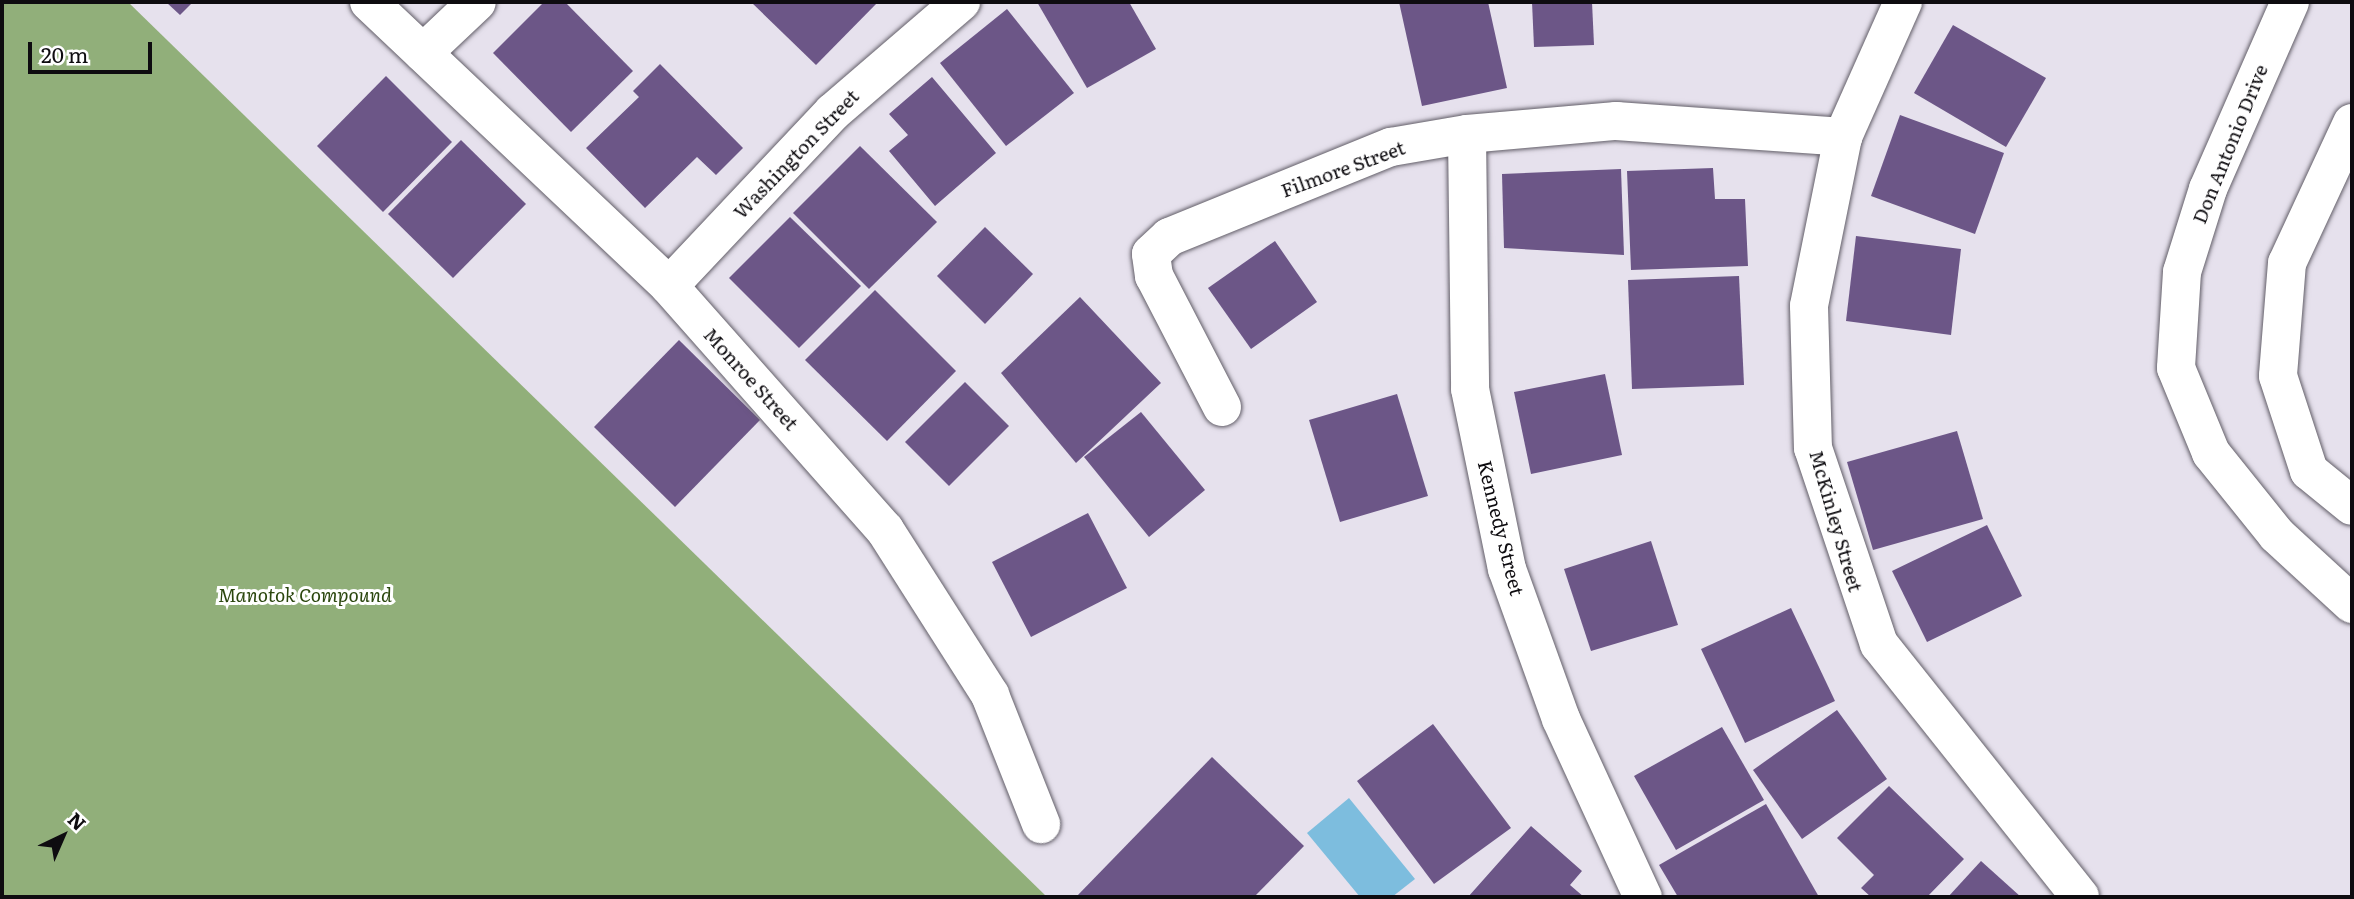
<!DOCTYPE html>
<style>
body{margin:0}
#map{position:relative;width:2354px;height:899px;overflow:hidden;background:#e6e1ed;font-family:Literata,serif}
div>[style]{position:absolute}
.forest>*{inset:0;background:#91af7a}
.water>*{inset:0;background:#7dbdde}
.building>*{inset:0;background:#6c5687}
.roads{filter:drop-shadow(0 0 2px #625e68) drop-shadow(0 0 2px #625e68)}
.minor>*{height:38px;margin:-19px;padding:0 19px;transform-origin:19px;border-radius:19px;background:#fff}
span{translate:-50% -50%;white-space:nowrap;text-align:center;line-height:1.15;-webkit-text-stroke:6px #fff;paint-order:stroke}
.street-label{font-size:19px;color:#0e0c10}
.park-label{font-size:19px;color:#2a460d;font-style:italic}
.frame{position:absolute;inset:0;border:4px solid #0e0c10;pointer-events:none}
.north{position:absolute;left:28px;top:801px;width:70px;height:70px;-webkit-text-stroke:5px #fff;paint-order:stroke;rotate:44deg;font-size:19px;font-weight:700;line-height:28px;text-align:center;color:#0e0c10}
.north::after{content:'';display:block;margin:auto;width:24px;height:32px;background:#0e0c10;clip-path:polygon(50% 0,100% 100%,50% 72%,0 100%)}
.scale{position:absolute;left:28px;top:42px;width:124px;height:32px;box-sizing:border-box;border:4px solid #0e0c10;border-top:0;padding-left:9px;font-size:21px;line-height:24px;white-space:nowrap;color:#0e0c10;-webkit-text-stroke:5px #fff;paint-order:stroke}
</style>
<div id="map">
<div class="forest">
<i style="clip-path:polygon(2px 2px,128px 2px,1047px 897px,2px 897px)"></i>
</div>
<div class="water">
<i style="clip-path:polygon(1349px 798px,1415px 879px,1392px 897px,1360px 897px,1307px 833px)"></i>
</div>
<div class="building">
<i style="clip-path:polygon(166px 2px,193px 2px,180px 15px)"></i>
<i style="clip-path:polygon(544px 2px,565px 2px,633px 71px,571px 132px,493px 53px)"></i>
<i style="clip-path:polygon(751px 2px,878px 2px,816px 65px)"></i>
<i style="clip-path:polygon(1037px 2px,1129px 2px,1156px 49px,1087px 88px)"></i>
<i style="clip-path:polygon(1399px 2px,1488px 2px,1507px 88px,1422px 106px)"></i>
<i style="clip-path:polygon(1532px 2px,1592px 2px,1594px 45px,1534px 47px)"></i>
<i style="clip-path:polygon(1007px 9px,1074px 93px,1006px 146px,940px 63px)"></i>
<i style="clip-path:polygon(1953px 25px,2046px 78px,2006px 147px,1914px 93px)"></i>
<i style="clip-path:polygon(660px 64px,743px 148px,716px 175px,697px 157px,645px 208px,586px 148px,639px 97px,633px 91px)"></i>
<i style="clip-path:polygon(386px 76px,452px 142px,383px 212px,317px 146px)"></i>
<i style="clip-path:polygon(932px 77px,996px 153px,935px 206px,889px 151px,908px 135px,889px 114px)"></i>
<i style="clip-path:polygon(1900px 115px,2004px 153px,1975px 234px,1871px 196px)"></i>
<i style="clip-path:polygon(461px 140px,526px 204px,453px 278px,388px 214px)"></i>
<i style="clip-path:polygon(860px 146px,937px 222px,869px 289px,793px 213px)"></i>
<i style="clip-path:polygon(1713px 168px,1715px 199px,1745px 199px,1748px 266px,1631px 270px,1627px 171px)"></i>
<i style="clip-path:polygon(1621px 169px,1624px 255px,1504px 248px,1502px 174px)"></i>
<i style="clip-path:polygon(790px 217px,861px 286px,799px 348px,729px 278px)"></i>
<i style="clip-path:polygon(985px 227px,1033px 274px,985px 324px,937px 276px)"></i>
<i style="clip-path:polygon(1856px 236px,1961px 249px,1951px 335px,1846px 321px)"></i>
<i style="clip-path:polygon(1275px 241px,1317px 302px,1251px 349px,1208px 288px)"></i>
<i style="clip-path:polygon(1739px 276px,1744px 385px,1632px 389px,1628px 280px)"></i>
<i style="clip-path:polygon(875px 290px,956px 371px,887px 441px,805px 360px)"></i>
<i style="clip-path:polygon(1080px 297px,1161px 383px,1076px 463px,1001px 373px)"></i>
<i style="clip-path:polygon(679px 340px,760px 420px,675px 507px,594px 427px)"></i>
<i style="clip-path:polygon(1605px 374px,1622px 455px,1531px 474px,1514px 392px)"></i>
<i style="clip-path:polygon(965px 382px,1009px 426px,949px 486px,905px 442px)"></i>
<i style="clip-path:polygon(1397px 394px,1428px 496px,1340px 522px,1309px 420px)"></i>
<i style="clip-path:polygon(1141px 412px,1205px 490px,1149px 537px,1084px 457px)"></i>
<i style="clip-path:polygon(1957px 431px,1983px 519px,1873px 550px,1847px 462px)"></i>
<i style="clip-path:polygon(1088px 513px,1127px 588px,1031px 637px,992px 562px)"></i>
<i style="clip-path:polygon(1987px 525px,2022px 596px,1927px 642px,1892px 571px)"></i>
<i style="clip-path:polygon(1651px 541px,1678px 625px,1591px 651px,1564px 569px)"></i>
<i style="clip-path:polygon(1791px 608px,1835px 701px,1745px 743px,1701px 649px)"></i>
<i style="clip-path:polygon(1837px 710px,1887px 779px,1802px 839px,1753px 770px)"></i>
<i style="clip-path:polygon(1433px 724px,1511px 828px,1434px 884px,1357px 781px)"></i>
<i style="clip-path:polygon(1722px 727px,1764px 800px,1676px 850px,1634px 776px)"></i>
<i style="clip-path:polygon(1212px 757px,1304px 846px,1254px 897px,1076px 897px)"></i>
<i style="clip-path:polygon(1889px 786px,1964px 859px,1927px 897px,1871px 897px,1861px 888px,1874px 875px,1837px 838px)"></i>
<i style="clip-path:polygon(1766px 804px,1819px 897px,1678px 897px,1659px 865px)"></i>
<i style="clip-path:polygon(1531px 826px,1582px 871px,1570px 885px,1584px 897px,1468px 897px)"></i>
<i style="clip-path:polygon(1981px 861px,2021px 897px,1948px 897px)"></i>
</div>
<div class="roads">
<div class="minor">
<i style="left:369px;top:2px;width:413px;rotate:43.4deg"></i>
<i style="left:669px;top:286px;width:326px;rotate:48.5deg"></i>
<i style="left:885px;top:530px;width:196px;rotate:57.5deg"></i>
<i style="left:990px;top:695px;width:139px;rotate:68.4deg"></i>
<i style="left:1903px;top:2px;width:148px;rotate:114deg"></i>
<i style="left:1843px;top:137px;width:172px;rotate:101.4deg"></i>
<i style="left:1809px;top:306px;width:142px;rotate:88.4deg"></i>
<i style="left:1813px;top:448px;width:207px;rotate:71.4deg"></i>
<i style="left:1879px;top:644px;width:323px;rotate:51.5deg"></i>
<i style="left:2290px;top:2px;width:204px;rotate:113.7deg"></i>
<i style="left:2208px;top:189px;width:87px;rotate:107.4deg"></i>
<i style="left:2182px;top:272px;width:96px;rotate:93.6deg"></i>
<i style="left:2176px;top:368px;width:92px;rotate:67.6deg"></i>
<i style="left:2211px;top:453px;width:105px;rotate:51.2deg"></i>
<i style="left:2277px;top:535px;width:102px;rotate:42.6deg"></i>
<i style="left:423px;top:53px;width:74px;rotate:-43.4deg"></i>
<i style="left:2352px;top:123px;width:154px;rotate:114.9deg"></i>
<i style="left:2287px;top:263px;width:113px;rotate:94.6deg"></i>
<i style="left:2278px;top:376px;width:100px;rotate:71.9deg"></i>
<i style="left:2309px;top:471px;width:55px;rotate:39.1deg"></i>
<i style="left:1467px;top:134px;width:255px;rotate:89.3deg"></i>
<i style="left:1470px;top:389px;width:184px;rotate:78.4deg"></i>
<i style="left:1507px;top:569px;width:159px;rotate:70.2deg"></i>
<i style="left:1561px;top:719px;width:196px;rotate:65.3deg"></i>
<i style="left:669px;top:286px;width:239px;rotate:-46.7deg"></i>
<i style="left:833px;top:112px;width:169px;rotate:-40.7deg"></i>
<i style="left:1222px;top:407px;width:148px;rotate:-117.4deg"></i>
<i style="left:1154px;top:276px;width:22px;rotate:-98deg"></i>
<i style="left:1151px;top:254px;width:25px;rotate:-43deg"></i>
<i style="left:1169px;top:237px;width:240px;rotate:-22.1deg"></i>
<i style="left:1391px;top:147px;width:77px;rotate:-9.7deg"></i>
<i style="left:1467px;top:134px;width:150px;rotate:-5deg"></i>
<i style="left:1616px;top:121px;width:228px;rotate:4deg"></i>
</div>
</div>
<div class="street-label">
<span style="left:2230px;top:144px;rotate:-68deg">Don Antonio Drive</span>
<span style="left:796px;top:154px;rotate:-46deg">Washington Street</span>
<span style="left:1343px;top:169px;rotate:-20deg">Filmore Street</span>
<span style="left:751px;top:379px;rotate:48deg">Monroe Street</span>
<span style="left:1836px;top:521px;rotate:74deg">McKinley Street</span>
<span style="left:1501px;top:528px;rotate:76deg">Kennedy Street</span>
</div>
<div class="park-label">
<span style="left:305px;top:595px">Manotok Compound</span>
</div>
<div class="frame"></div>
<div class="north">N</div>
<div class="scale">20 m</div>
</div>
